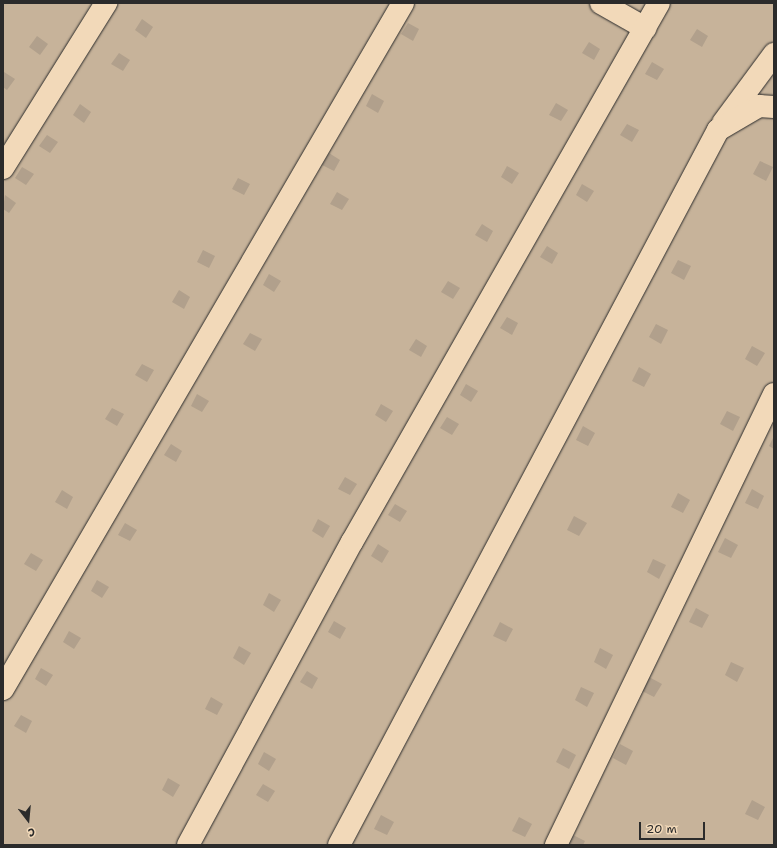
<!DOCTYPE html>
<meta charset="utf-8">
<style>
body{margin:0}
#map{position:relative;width:777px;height:848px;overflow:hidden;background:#e6ceb1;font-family:"Shantell Sans",sans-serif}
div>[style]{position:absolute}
.green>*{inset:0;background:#c7b39a}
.building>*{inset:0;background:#b1a08c}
.roads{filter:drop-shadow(0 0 1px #2b2b2b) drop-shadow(0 0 1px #2b2b2b)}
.minor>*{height:22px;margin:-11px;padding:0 11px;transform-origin:11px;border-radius:11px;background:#f2d9b9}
span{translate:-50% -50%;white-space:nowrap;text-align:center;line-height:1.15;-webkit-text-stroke:3px #f2d9b9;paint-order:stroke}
.frame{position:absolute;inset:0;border:4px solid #2b2b2b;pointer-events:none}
.north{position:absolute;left:8px;top:800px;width:40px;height:40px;-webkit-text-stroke:3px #f2d9b9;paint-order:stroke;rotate:164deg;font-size:11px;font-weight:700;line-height:16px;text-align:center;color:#2b2b2b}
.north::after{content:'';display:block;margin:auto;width:14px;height:18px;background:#2b2b2b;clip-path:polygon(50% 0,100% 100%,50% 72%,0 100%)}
.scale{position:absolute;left:639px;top:822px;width:66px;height:18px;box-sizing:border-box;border:2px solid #2b2b2b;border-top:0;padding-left:5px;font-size:12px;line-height:14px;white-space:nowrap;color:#2b2b2b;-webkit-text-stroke:3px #f2d9b9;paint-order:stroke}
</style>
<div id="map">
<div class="green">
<i style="clip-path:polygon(3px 3px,774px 3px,774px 845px,3px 845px)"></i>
</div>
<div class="building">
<i style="clip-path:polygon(142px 19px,153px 27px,146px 38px,135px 30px)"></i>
<i style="clip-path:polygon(408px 23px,419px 29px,413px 41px,401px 34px)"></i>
<i style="clip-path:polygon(697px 29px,708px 36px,702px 47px,690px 40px)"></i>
<i style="clip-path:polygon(37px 36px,48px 44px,40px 55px,29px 47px)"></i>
<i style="clip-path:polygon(589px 42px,600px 49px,594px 60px,582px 53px)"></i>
<i style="clip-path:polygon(119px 53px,130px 60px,123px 71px,111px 64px)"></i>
<i style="clip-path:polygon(652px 62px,664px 69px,657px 80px,645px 74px)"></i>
<i style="clip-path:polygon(4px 72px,15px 79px,7px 90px,3px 87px)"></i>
<i style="clip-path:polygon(372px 94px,384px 101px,378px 113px,366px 106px)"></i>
<i style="clip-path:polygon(556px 103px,568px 110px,561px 121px,549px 115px)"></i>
<i style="clip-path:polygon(80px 104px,91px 112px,84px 123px,73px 115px)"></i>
<i style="clip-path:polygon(627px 124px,639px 130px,632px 142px,620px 135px)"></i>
<i style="clip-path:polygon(47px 135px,58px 142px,50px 153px,39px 146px)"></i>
<i style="clip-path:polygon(329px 153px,340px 160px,334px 171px,322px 165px)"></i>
<i style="clip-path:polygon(760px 161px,773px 167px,766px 181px,753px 174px)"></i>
<i style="clip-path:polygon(507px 166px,519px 173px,512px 184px,501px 177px)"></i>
<i style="clip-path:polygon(22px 167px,34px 174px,26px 185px,15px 178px)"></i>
<i style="clip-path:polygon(238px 178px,250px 184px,244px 195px,232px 189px)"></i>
<i style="clip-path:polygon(582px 184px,594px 191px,587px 202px,576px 195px)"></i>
<i style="clip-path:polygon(337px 192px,349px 199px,342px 210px,330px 204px)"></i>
<i style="clip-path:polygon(5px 195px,16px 203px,9px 213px,3px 209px)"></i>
<i style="clip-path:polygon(482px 224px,493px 231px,487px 242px,475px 235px)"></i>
<i style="clip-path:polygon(547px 246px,558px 253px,552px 264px,540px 257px)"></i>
<i style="clip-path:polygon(203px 250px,215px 256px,209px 268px,197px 262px)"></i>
<i style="clip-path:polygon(678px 260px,691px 266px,684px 280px,671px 273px)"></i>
<i style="clip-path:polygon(269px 274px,281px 281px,274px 292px,263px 285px)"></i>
<i style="clip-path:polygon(448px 281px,460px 288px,453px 299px,441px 292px)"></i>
<i style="clip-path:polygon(179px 290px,190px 297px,184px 309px,172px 302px)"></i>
<i style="clip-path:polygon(507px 317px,518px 323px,512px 335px,500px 328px)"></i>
<i style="clip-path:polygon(656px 324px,668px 330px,661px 344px,649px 337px)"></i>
<i style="clip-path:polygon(250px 333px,262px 339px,255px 351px,243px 344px)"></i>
<i style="clip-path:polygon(416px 339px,427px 346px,421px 357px,409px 350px)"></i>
<i style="clip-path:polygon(752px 346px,765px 353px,757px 366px,745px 359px)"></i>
<i style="clip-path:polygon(142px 364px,154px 370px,147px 382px,135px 375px)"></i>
<i style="clip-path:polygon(639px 367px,651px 374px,644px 387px,632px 381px)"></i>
<i style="clip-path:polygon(466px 384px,478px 391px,471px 402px,460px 395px)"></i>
<i style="clip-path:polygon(197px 394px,209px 401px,202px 412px,191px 406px)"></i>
<i style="clip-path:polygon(381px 404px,393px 411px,386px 422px,375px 415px)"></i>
<i style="clip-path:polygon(112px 408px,124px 414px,117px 426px,105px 419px)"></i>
<i style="clip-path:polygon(727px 411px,740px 417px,733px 431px,720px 424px)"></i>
<i style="clip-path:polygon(447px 417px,459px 424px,452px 435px,440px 428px)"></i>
<i style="clip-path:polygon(583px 426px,595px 433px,588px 446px,576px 440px)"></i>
<i style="clip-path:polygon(774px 436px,774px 449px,769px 446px)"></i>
<i style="clip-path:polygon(171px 444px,182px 451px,176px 462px,164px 455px)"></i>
<i style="clip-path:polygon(345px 477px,357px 484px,350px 495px,338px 489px)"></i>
<i style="clip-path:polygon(752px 489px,764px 496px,758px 509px,745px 503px)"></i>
<i style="clip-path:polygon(62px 490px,73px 497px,67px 509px,55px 502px)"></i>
<i style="clip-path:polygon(678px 493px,690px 500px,683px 513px,671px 507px)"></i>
<i style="clip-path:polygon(395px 504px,407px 511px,400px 522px,388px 515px)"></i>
<i style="clip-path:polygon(574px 516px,587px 523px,579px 536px,567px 530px)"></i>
<i style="clip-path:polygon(318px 519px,330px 526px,323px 538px,312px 531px)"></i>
<i style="clip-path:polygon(125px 523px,137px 530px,130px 541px,118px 535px)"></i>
<i style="clip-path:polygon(725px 538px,738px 545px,731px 558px,718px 552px)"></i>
<i style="clip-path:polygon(378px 544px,389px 551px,382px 563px,371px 556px)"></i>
<i style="clip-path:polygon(31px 553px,43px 560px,36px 571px,24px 564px)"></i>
<i style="clip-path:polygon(653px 559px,666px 565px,659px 579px,647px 572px)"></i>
<i style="clip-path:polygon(97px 580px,109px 587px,102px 598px,91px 591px)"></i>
<i style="clip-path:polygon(269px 593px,281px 600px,274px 612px,263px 605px)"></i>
<i style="clip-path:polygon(696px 608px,709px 615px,702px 628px,689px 622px)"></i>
<i style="clip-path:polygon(334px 621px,346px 628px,340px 639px,328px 632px)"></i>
<i style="clip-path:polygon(500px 622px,513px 629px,506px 642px,493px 636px)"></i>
<i style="clip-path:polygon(69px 631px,81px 638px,74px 649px,63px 642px)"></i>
<i style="clip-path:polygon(239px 646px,251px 653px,244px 665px,233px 658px)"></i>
<i style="clip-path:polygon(600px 648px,613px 655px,606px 669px,594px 662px)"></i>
<i style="clip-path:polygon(731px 662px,744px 668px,737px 682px,725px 675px)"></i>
<i style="clip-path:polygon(41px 668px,53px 675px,46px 686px,35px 679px)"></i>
<i style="clip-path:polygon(307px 671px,318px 678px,312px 689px,300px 682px)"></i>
<i style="clip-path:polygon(649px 677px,662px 684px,654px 697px,642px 691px)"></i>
<i style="clip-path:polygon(581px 687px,594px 693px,587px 707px,575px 700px)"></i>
<i style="clip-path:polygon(211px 697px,223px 704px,217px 715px,205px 709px)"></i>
<i style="clip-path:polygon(21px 715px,32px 721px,26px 733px,14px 726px)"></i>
<i style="clip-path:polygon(620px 744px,633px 751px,626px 765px,613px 758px)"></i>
<i style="clip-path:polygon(563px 748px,576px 755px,569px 769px,556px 762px)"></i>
<i style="clip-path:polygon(264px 752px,276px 759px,269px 771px,258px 764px)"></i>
<i style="clip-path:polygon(168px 778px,180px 785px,173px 797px,162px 790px)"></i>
<i style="clip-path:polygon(263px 784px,275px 791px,268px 802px,256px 795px)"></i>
<i style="clip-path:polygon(752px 800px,765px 807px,758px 820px,745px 814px)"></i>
<i style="clip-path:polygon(381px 815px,394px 822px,387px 835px,374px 829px)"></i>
<i style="clip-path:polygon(519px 817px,532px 824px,525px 837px,512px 831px)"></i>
<i style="clip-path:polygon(573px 835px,585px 841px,583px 845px,567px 845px)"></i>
</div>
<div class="roads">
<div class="minor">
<i style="left:601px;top:3px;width:51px;rotate:29.6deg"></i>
<i style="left:723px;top:123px;width:86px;rotate:-53.5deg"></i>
<i style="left:3px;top:168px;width:195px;rotate:-58deg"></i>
<i style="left:3px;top:689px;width:794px;rotate:-59.75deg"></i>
<i style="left:188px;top:845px;width:345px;rotate:-61.6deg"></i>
<i style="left:352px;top:542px;width:620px;rotate:-60.34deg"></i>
<i style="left:339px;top:845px;width:809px;rotate:-62.07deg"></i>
<i style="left:718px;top:130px;width:48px;rotate:-30.3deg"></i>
<i style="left:759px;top:106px;width:15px;rotate:4deg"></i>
<i style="left:556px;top:845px;width:501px;rotate:-64.2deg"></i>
</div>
</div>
<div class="frame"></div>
<div class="north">С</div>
<div class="scale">20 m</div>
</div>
